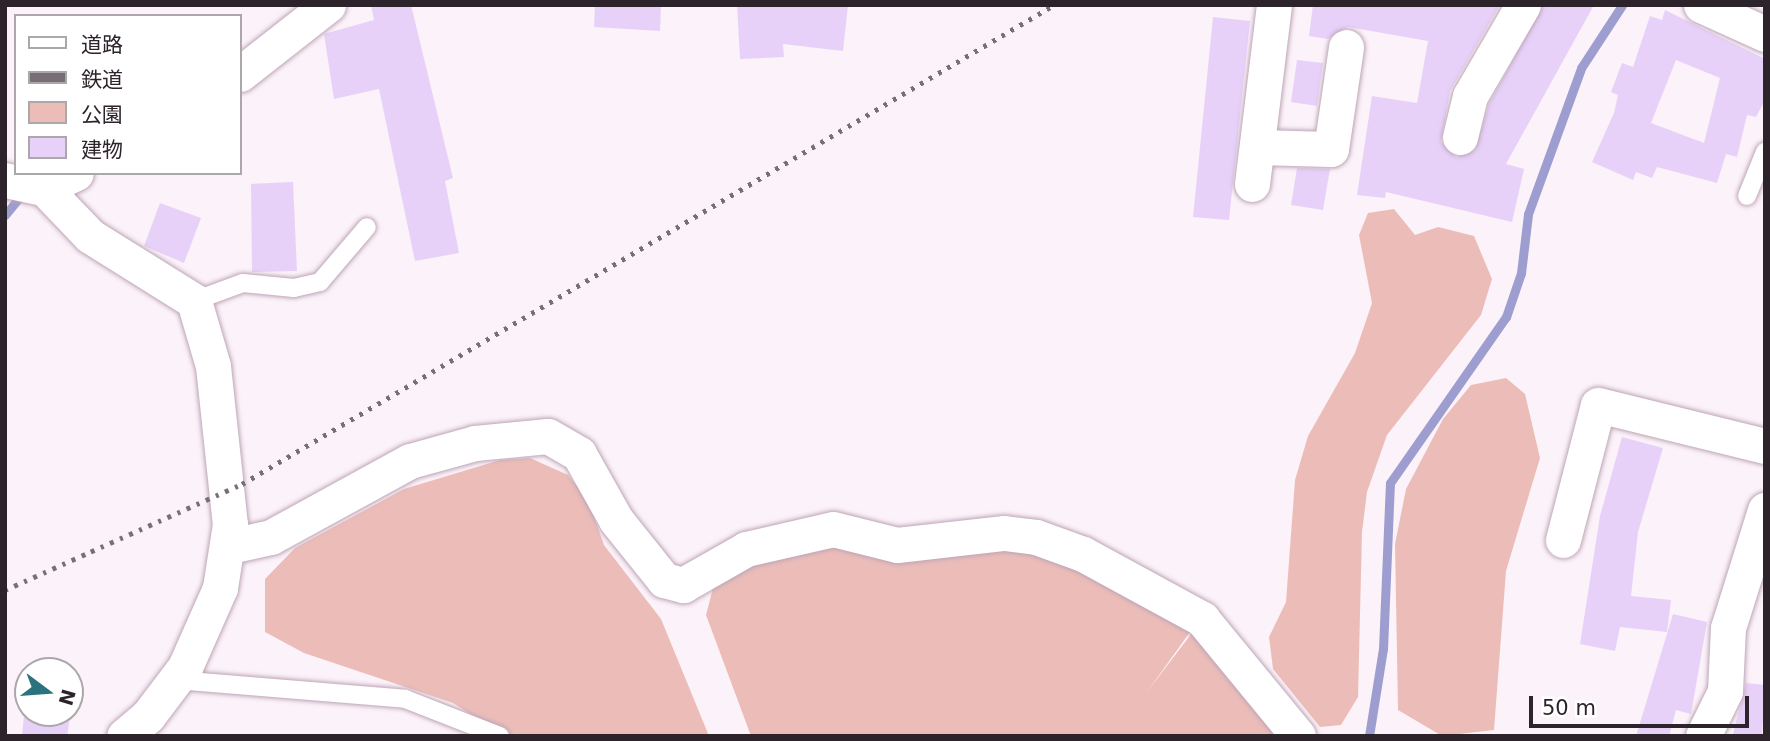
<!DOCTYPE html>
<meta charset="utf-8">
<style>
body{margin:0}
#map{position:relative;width:1770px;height:741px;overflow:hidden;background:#fcf2f9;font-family:"DejaVu Sans","Noto Sans JP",sans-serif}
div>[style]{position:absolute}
.green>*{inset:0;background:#ecbdb8}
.stream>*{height:9px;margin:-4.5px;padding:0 4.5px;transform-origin:4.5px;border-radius:4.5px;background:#9d9dd0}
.building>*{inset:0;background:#e7d1f9}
.roads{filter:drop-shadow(0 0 2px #bda5b7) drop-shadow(0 0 2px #bda5b7)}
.lane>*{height:18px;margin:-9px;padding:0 9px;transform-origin:9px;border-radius:9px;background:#fff}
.street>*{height:35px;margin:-17.5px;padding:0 17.5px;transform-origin:17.5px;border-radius:17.5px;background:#fff}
.rail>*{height:5px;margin-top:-2.5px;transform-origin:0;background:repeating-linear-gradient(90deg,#786f76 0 3.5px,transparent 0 10.5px)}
span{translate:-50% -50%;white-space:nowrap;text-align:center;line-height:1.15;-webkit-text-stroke:5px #fff;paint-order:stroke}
.frame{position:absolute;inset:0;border:7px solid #2d242b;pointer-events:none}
.legend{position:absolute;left:14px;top:14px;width:228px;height:161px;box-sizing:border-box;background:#fff;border:2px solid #aba7aa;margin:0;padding:9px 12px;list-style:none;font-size:21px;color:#2d242b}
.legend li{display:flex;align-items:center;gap:14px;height:35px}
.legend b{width:35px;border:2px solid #aba7aa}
.north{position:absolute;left:14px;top:657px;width:70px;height:70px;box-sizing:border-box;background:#fff;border:2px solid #aba7aa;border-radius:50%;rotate:106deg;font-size:19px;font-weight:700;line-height:28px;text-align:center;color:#2d242b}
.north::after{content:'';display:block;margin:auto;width:24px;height:32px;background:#2a727d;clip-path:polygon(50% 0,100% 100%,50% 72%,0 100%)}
.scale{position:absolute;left:1529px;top:696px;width:220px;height:32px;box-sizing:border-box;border:4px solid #2d242b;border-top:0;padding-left:9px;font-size:21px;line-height:24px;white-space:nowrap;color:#2d242b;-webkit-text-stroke:5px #fff;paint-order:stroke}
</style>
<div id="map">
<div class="green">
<i style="clip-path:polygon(1394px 209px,1415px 235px,1438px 227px,1474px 236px,1492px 279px,1481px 315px,1387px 435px,1367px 492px,1362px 532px,1358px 697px,1341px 725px,1320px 727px,1273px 669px,1269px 637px,1286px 602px,1295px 480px,1308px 436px,1355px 353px,1372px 303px,1359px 235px,1368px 213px)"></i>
<i style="clip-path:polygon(1506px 378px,1525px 394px,1540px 458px,1506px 571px,1494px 730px,1442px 736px,1398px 710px,1395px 544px,1406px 489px,1443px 419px,1471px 385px)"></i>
<i style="clip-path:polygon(530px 458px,568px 475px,588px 500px,604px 545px,661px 619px,709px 736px,504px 736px,453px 703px,304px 653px,265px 632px,265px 579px,295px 548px,404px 489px,500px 460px)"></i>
<i style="clip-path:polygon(843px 541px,1047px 552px,1195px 625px,1147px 692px,1198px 625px,1285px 736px,751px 736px,706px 615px,713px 588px,761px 558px)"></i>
</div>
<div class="stream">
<i style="left:5px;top:215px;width:26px;rotate:-51deg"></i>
<i style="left:1369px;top:736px;width:88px;rotate:-80.9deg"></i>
<i style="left:1383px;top:649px;width:166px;rotate:-87.6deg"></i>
<i style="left:1390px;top:483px;width:203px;rotate:-55.1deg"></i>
<i style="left:1506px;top:317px;width:46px;rotate:-71.2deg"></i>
<i style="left:1521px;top:273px;width:59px;rotate:-83.2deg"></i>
<i style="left:1528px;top:214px;width:155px;rotate:-70deg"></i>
<i style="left:1581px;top:68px;width:75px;rotate:-56.9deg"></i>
</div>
<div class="building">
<i style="clip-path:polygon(371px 5px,411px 5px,453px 178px,445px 181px,459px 253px,415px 261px,379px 89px,334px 99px,324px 34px,374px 20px)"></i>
<i style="clip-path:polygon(595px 5px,661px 5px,660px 31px,594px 27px)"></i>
<i style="clip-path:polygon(737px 5px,848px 5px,843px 51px,783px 44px,784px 57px,740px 59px)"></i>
<i style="clip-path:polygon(1313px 5px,1500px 5px,1450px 91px,1441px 142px,1456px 157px,1475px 150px,1489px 104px,1543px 5px,1594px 5px,1506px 164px,1524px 169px,1512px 222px,1386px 192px,1385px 198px,1357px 195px,1372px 96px,1417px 103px,1428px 41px,1348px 27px,1328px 39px,1309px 36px)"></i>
<i style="clip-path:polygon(evenodd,1665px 10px,1765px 59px,1765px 100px,1756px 117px,1747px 115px,1737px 157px,1726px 154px,1717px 183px,1657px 167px,1652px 178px,1636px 172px,1633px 180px,1592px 162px,1614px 113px,1618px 95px,1611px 92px,1622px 63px,1633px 67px,1650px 16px,1662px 20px,1665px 10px,1676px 60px,1720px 78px,1704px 143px,1651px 123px,1676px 60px)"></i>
<i style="clip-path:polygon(1213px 17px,1250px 21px,1229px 220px,1193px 217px)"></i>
<i style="clip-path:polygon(1297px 60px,1323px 63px,1317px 106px,1291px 102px)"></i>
<i style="clip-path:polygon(1297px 168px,1330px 169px,1323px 210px,1291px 205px)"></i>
<i style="clip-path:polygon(293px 182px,297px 271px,252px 272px,251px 184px)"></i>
<i style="clip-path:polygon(160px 203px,201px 218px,184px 263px,144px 246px)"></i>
<i style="clip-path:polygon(1622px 437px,1663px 448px,1638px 532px,1631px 596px,1671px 600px,1667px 632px,1620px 627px,1615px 651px,1580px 644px,1600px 516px)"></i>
<i style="clip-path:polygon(1673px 614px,1707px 622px,1691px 714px,1676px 710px,1669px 736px,1636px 736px)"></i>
<i style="clip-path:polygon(1746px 683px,1765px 685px,1762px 736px,1733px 734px)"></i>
<i style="clip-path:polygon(25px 705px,28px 713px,71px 711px,67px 736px,22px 736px)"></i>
</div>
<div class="roads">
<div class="lane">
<i style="left:1747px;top:196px;width:48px;rotate:-67.8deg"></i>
<i style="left:194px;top:301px;width:52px;rotate:-20.2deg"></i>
<i style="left:243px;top:283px;width:51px;rotate:5.6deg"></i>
<i style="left:294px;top:288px;width:27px;rotate:-13deg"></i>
<i style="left:320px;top:282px;width:72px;rotate:-49.5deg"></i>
<i style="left:176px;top:680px;width:230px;rotate:4.7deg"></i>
<i style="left:405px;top:699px;width:102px;rotate:21.3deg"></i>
</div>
<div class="street">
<i style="left:1701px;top:5px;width:70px;rotate:24.4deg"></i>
<i style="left:240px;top:74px;width:112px;rotate:-38.1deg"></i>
<i style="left:1460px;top:137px;width:42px;rotate:-76.3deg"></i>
<i style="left:1470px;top:96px;width:105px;rotate:-59.8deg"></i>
<i style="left:1257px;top:147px;width:74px;rotate:1.5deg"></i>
<i style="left:1331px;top:149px;width:103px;rotate:-81.6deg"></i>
<i style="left:5px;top:180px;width:40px;rotate:12deg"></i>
<i style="left:44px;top:188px;width:35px;rotate:-25deg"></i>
<i style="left:1252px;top:184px;width:180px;rotate:-83deg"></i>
<i style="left:44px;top:188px;width:66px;rotate:46.2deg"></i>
<i style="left:90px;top:236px;width:123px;rotate:32deg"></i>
<i style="left:194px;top:301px;width:68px;rotate:73.7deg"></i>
<i style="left:213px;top:366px;width:159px;rotate:83.9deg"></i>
<i style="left:230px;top:524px;width:65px;rotate:98.9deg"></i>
<i style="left:220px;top:588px;width:86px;rotate:113.9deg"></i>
<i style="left:185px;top:667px;width:61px;rotate:127.1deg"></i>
<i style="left:148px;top:716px;width:31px;rotate:140deg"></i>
<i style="left:1563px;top:540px;width:139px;rotate:-75.5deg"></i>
<i style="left:1598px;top:405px;width:172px;rotate:13.8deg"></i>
<i style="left:230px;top:546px;width:42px;rotate:-12.4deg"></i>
<i style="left:271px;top:537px;width:158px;rotate:-28.7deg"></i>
<i style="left:410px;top:461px;width:67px;rotate:-15.5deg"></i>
<i style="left:475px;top:443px;width:73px;rotate:-5.5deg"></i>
<i style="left:548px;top:436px;width:36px;rotate:30deg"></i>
<i style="left:579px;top:454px;width:76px;rotate:60.7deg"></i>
<i style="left:616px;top:520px;width:77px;rotate:51.3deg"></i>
<i style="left:664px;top:580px;width:20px;rotate:15deg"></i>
<i style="left:683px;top:585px;width:73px;rotate:-29.7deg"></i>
<i style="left:746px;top:549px;width:89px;rotate:-12.9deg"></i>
<i style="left:833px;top:529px;width:66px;rotate:14deg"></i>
<i style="left:897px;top:545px;width:108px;rotate:-6.4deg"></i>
<i style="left:1004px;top:533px;width:32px;rotate:7deg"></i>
<i style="left:1036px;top:537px;width:50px;rotate:19.9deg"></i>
<i style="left:1083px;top:554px;width:136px;rotate:28.6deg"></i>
<i style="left:1202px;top:619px;width:151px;rotate:50.6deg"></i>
<i style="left:1703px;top:736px;width:50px;rotate:-63.9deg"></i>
<i style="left:1725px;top:691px;width:63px;rotate:-87.3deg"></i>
<i style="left:1728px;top:628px;width:124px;rotate:-72.6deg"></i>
</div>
</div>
<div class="rail">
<i style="left:5px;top:590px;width:260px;rotate:-24.1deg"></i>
<i style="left:242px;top:484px;width:943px;rotate:-30.54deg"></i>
</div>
<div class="frame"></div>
<ul class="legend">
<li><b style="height:9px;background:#fff"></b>道路</li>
<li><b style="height:9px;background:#786f76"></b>鉄道</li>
<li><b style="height:19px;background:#ecbdb8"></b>公園</li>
<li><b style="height:19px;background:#e7d1f9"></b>建物</li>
</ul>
<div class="north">N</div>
<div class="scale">50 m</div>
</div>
